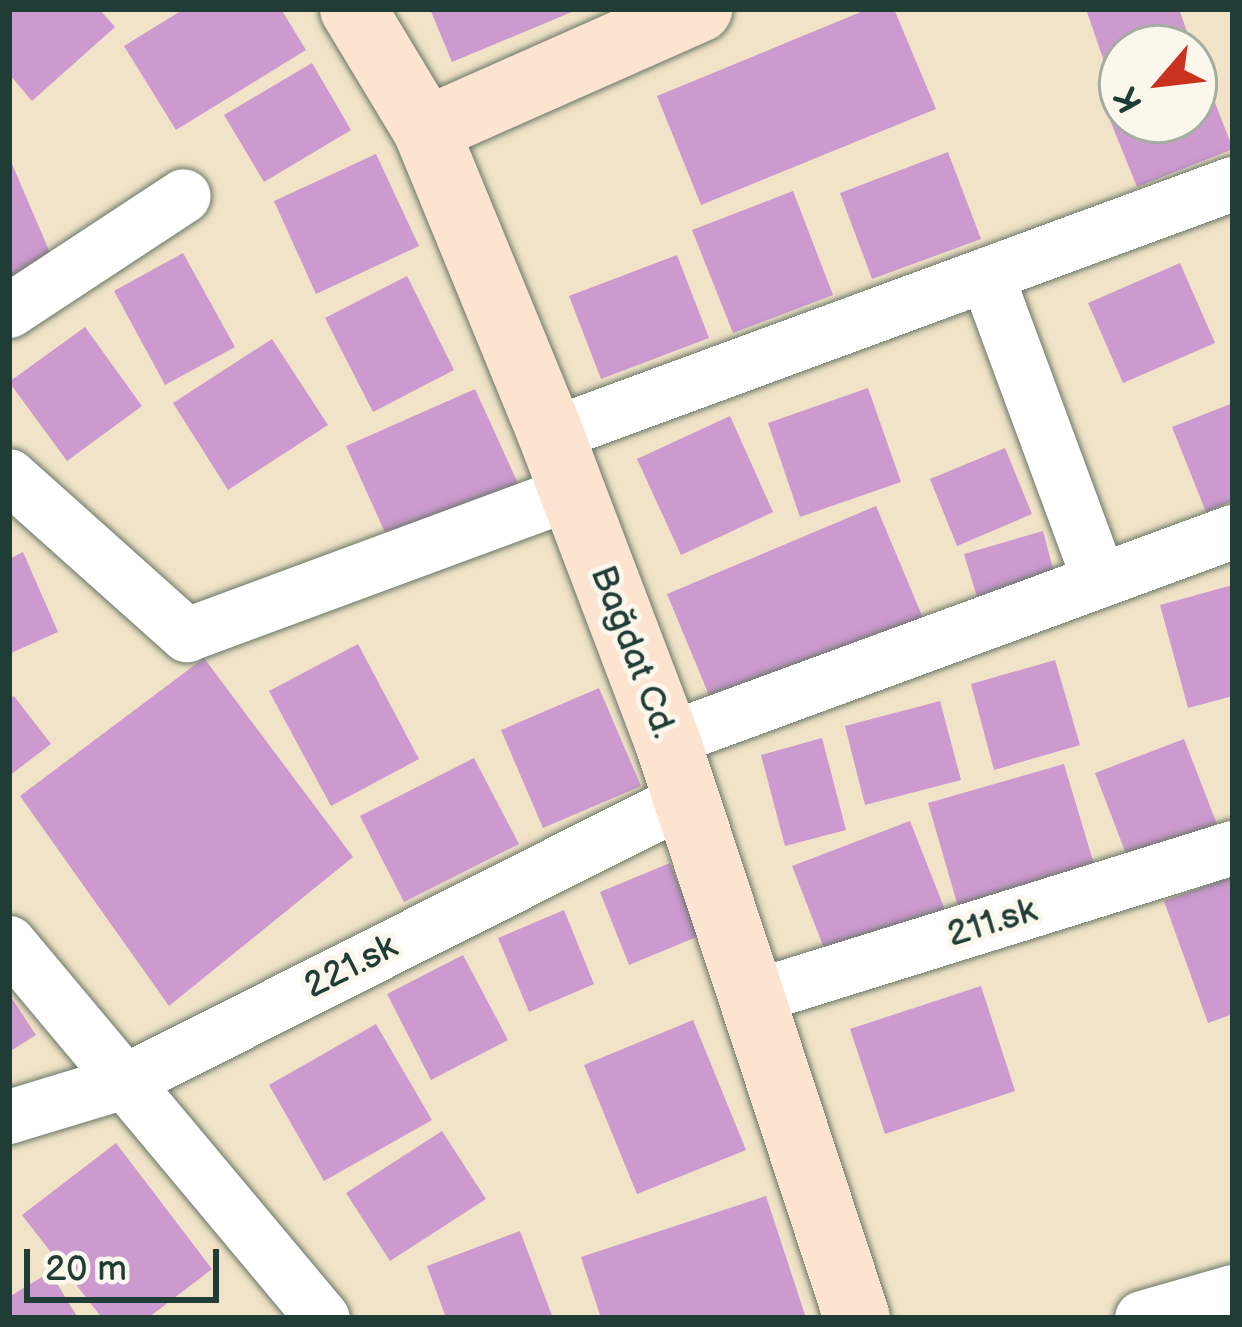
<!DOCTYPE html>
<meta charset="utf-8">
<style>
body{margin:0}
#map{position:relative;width:1242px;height:1327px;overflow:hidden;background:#f1e3c7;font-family:"Balsamiq Sans",sans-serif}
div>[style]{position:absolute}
.building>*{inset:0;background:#cd9ad0}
.roads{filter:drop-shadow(0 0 3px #687767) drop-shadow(0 0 3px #687767)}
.street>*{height:54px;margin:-27px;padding:0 27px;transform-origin:27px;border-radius:27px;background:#fff}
.secondary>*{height:66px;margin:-33px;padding:0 33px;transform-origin:33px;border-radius:33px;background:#fde4d0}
span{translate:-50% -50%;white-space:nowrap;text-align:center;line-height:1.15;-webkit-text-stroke:10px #fbf7ec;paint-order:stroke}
.street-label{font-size:36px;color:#1f3d34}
.frame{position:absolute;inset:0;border:12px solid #1f3d34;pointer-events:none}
.north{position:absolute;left:1098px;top:24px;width:120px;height:120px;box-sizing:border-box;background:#fbf7ec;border:3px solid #a3ada2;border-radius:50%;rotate:242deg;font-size:33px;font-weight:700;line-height:48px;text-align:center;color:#1f3d34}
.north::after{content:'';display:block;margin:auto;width:42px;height:54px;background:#c8321e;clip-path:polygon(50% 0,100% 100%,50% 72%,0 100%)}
.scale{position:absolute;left:24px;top:1249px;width:195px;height:54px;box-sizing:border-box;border:6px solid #1f3d34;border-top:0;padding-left:15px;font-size:36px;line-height:42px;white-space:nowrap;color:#1f3d34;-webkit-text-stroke:9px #fbf7ec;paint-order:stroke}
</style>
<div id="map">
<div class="building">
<i style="clip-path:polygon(9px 9px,99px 9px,115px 27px,32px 101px,9px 74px)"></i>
<i style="clip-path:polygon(184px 9px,281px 9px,306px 50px,176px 130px,124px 46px)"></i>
<i style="clip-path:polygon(430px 9px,579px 9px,452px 62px)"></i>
<i style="clip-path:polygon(868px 9px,894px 9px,936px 109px,701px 205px,657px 96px)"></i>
<i style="clip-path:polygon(1086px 9px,1179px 9px,1191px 43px,1122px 48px,1122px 65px,1107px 70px)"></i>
<i style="clip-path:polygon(1198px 59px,1233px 149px,1137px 187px,1101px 98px,1122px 90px,1122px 120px,1194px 120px)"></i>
<i style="clip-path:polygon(312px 63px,351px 130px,264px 182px,224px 115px)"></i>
<i style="clip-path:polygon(948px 152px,981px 239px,872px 279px,840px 193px)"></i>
<i style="clip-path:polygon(376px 154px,419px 246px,316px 294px,274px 201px)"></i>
<i style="clip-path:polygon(9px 157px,54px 262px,9px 281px)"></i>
<i style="clip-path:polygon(793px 191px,833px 295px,733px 333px,692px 230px)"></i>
<i style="clip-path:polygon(183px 253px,235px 347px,165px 385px,114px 291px)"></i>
<i style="clip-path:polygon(677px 255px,709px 338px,601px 379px,569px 296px)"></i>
<i style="clip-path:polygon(1180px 263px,1215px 343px,1123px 383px,1088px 303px)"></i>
<i style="clip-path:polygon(407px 276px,454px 370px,373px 412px,325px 318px)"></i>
<i style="clip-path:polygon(85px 327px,142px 406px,67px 461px,9px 382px)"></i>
<i style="clip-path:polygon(272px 339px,328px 425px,228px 490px,173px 403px)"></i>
<i style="clip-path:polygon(868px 388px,901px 482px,800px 517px,768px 423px)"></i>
<i style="clip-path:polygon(475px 389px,521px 490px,392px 548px,346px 446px)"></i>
<i style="clip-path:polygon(1233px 403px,1233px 501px,1206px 512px,1172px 427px)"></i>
<i style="clip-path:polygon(730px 416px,773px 512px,681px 555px,637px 459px)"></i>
<i style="clip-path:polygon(1005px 448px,1032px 514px,957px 546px,930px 479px)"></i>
<i style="clip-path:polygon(876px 506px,926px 625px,716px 712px,667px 594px)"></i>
<i style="clip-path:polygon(1043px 531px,1057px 584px,980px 607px,964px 554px)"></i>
<i style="clip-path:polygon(23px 552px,58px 632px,9px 654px,9px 559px)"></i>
<i style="clip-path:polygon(1233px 585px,1233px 696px,1188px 708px,1160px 605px)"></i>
<i style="clip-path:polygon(358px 644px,419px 759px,331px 806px,269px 691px)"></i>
<i style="clip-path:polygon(204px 658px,353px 857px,169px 1006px,20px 796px)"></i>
<i style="clip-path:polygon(1055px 660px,1080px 745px,994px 770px,971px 684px)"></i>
<i style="clip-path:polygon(599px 688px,641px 786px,543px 828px,501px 730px)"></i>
<i style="clip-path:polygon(14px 696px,51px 744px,9px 776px,9px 700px)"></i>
<i style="clip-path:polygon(940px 701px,961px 780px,865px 805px,845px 726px)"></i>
<i style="clip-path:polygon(822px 738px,846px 830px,785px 846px,761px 755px)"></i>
<i style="clip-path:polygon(1184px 739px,1220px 832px,1131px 867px,1095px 773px)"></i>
<i style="clip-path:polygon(474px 758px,519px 844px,404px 902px,360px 816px)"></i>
<i style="clip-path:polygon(1064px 764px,1096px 871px,959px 910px,928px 803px)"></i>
<i style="clip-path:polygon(910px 821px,949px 920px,831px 966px,792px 866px)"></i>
<i style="clip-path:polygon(670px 863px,699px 936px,629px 965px,600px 892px)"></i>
<i style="clip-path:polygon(1233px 876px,1233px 1014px,1208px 1023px,1164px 901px)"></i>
<i style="clip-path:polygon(564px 910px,594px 984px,529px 1012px,498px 938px)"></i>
<i style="clip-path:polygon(463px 955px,508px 1040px,431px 1080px,387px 994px)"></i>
<i style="clip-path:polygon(981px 986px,1015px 1091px,885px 1134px,850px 1029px)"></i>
<i style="clip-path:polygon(9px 994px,36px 1035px,9px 1052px)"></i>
<i style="clip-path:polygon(693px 1020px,746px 1150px,637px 1194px,584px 1065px)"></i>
<i style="clip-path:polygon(376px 1024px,432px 1120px,324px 1181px,269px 1085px)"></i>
<i style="clip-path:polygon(442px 1131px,486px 1199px,390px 1261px,346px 1193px)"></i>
<i style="clip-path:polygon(116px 1143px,212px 1269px,148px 1318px,102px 1318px,22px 1215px)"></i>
<i style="clip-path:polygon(766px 1196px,806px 1318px,601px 1318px,581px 1257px)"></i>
<i style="clip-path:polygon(520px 1231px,553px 1318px,446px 1318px,427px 1266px)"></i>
<i style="clip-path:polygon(50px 1272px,78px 1318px,9px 1318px,9px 1297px)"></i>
</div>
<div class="roads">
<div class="street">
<i style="left:987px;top:276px;width:325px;rotate:69.7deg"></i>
<i style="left:9px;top:311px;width:209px;rotate:-33.3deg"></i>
<i style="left:551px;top:435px;width:727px;rotate:-20.21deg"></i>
<i style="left:9px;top:476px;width:239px;rotate:41.8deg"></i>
<i style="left:187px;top:635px;width:412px;rotate:-20.3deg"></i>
<i style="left:667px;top:740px;width:603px;rotate:-20.18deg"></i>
<i style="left:9px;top:943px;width:489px;rotate:50.1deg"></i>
<i style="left:751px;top:998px;width:505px;rotate:-17.29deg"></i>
<i style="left:9px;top:1117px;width:120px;rotate:-16.9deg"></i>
<i style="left:124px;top:1082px;width:629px;rotate:-26.73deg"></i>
<i style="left:1142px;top:1318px;width:95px;rotate:-15.9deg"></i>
</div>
<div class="secondary">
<i style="left:353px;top:9px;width:141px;rotate:58.9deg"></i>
<i style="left:426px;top:130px;width:330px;rotate:67.7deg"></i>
<i style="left:551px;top:435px;width:326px;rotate:69.2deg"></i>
<i style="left:667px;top:740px;width:608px;rotate:71.8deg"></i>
<i style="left:426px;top:130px;width:299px;rotate:-23.9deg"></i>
</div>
</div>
<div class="street-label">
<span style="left:633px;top:652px;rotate:69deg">Bağdat Cd.</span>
<span style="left:992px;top:923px;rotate:-17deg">211.sk</span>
<span style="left:351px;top:967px;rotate:-27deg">221.sk</span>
</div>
<div class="frame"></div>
<div class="north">K</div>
<div class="scale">20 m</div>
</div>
